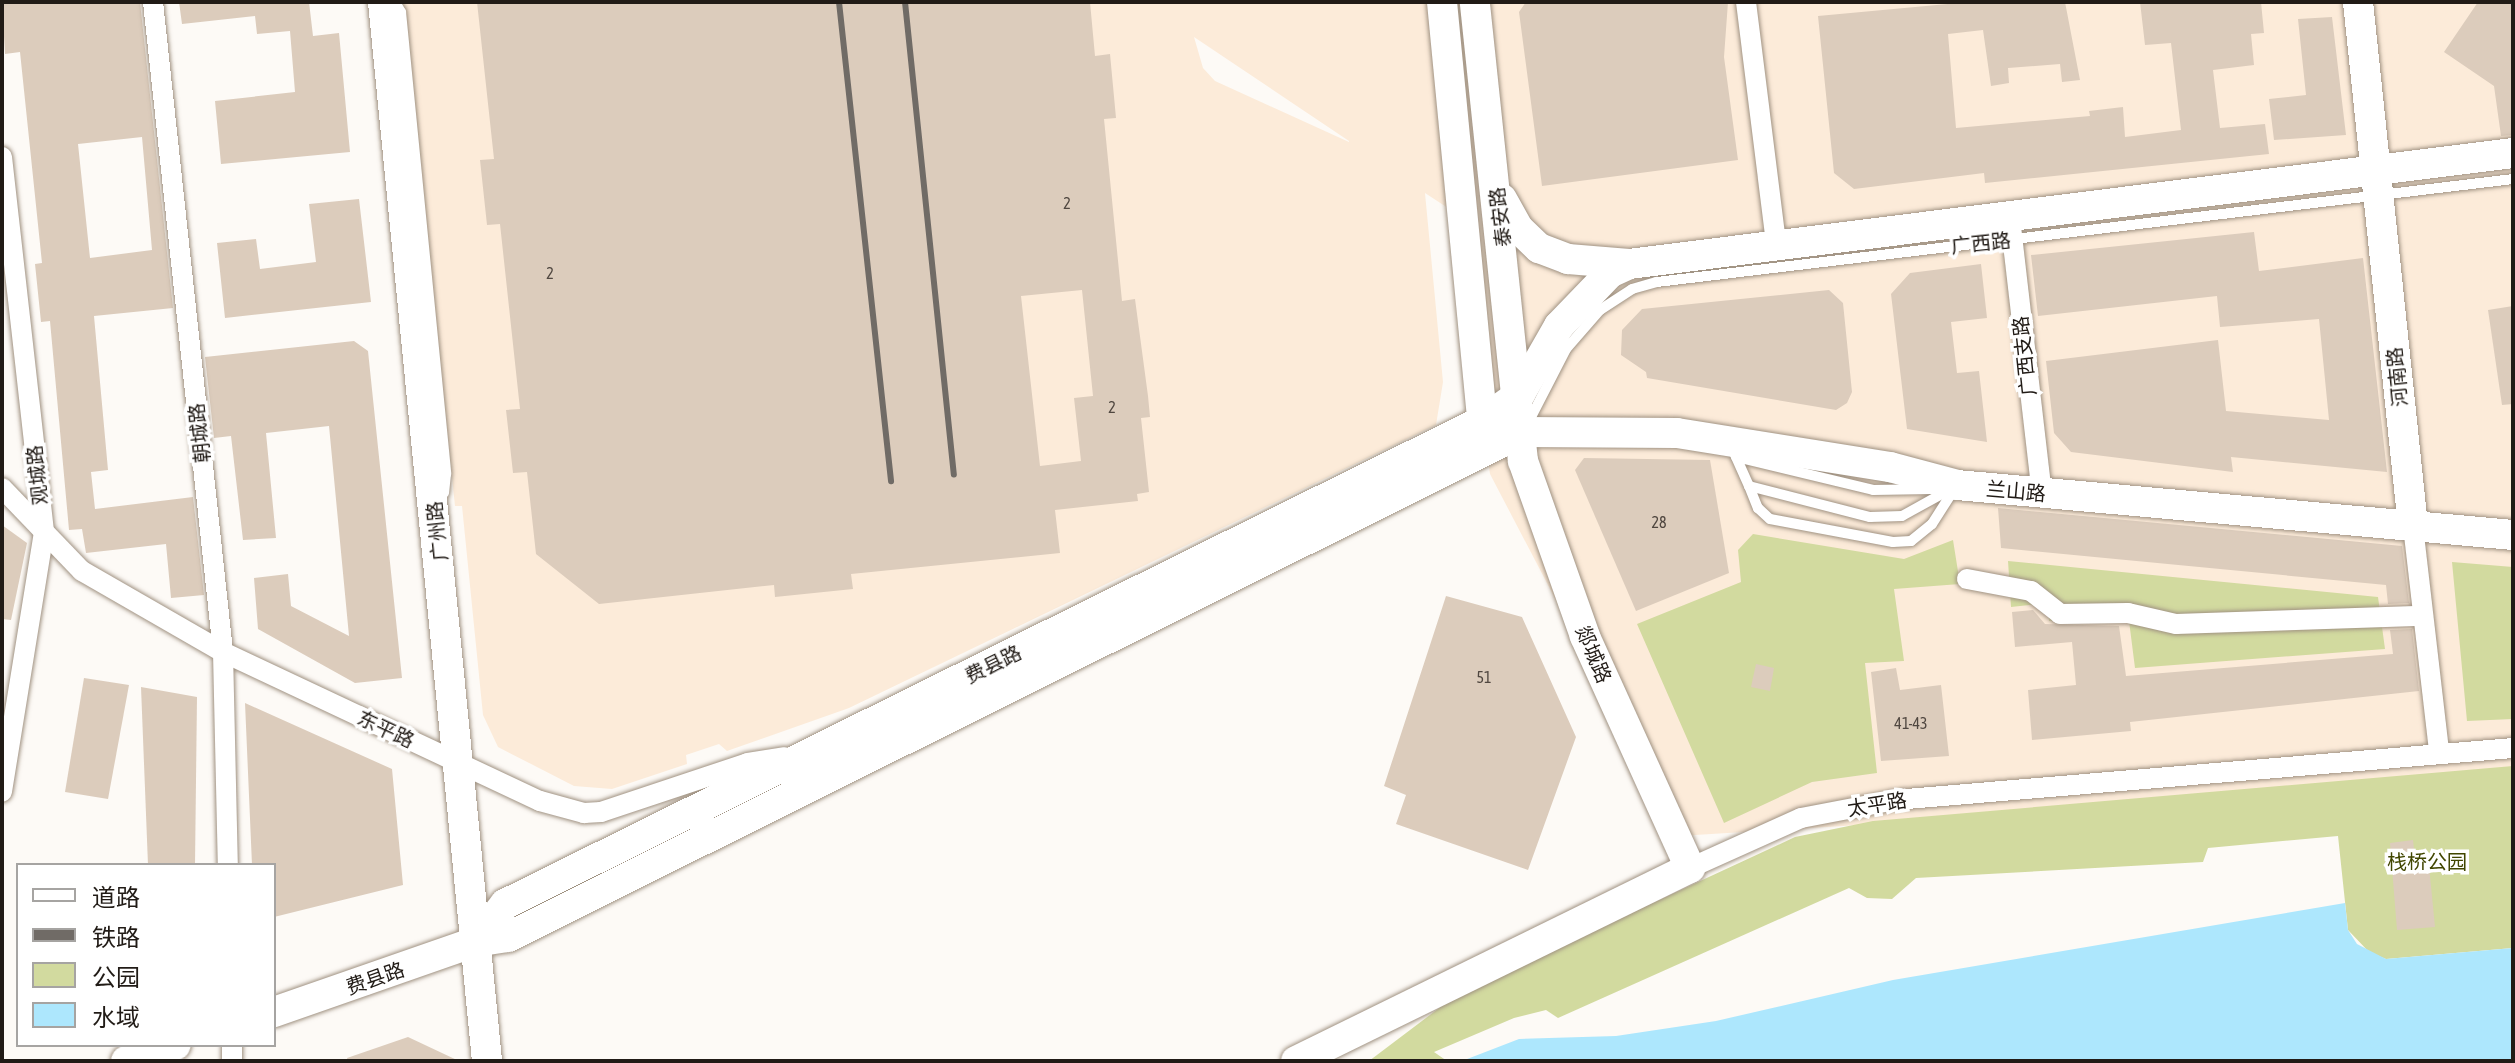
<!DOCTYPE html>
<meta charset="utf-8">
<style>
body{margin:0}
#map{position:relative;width:2515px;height:1063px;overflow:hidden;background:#fdfaf6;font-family:"Asap Condensed","Noto Sans SC",sans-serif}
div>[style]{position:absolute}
.built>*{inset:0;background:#fcebd9}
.green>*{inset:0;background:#d2da9f}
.water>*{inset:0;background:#ade7fd}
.building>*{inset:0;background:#dcccbc}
.roads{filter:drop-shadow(0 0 2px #a09282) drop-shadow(0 0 2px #a09282)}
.lane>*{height:10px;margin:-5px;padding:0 5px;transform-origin:5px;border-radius:5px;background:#fff}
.street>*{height:20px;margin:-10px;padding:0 10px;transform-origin:10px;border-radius:10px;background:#fff}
.secondary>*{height:30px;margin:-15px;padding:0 15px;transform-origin:15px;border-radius:15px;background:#fff}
.rail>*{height:6px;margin:-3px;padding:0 3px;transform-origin:3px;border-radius:3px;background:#706b66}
span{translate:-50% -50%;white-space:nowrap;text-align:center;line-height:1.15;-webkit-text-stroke:7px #fff;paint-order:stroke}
.number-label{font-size:16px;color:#504740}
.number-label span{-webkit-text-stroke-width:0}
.street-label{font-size:20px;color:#211b16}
.park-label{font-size:20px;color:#414601}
.frame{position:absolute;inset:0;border:4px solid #211b16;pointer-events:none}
.legend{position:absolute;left:16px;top:863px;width:260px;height:184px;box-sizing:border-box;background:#fff;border:2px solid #a6a4a2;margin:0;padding:10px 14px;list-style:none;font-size:24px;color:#211b16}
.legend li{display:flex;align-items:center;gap:16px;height:40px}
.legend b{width:40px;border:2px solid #a6a4a2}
</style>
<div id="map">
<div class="built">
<i style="clip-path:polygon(evenodd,403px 2px,2513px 2px,2513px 785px,1679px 836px,1490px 474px,1454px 212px,1425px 193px,1443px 382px,1436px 425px,849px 708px,727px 751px,719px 744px,686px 755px,687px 764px,612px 789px,574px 786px,498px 747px,483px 715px,462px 506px,455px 506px,403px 2px,1194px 37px,1349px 141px,1349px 142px,1215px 81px,1203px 68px,1194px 37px)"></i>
</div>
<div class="green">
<i style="clip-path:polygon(1753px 534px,1904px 559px,1953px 540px,1960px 584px,1894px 589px,1904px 661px,1865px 663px,1877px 773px,1812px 782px,1724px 823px,1637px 624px,1741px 582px,1738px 550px)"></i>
<i style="clip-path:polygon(2008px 561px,2378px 597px,2385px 649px,2135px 668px,2128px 613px,2049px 621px,2048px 603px,2011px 607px)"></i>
<i style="clip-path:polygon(2452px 562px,2513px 567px,2513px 719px,2467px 721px)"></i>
<i style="clip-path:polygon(2513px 766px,2513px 948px,2386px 959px,2369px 952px,2348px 930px,2338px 836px,2208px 848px,2203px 862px,1916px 878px,1892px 899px,1867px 898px,1849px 888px,1558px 1018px,1546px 1010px,1514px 1018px,1434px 1052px,1447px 1061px,1369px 1061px,1459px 993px,1795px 837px,1873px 821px)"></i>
</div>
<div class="water">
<i style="clip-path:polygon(2345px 903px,2348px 930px,2357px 944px,2386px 959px,2513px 948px,2513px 1061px,1462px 1061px,1519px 1039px,1616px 1036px,1716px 1021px,1893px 980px)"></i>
</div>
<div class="building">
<i style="clip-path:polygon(evenodd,2px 2px,140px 2px,173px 308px,94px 316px,108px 470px,91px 472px,95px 509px,193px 497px,204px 595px,171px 598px,166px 544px,86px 553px,82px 529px,69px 530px,50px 321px,41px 322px,35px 264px,42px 263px,20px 52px,5px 54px,2px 2px,142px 137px,152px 250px,90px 258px,78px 144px,142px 137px)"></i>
<i style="clip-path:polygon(179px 2px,309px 2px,313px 36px,339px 33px,350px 152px,221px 164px,215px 101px,295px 92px,290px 31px,257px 34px,255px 16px,182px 24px)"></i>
<i style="clip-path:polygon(evenodd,477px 2px,1090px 2px,1095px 56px,1110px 54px,1116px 118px,1104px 119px,1122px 301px,1135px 299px,1148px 396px,1150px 417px,1141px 418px,1149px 492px,1137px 494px,1138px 501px,1055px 510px,1060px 553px,851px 574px,853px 589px,775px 597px,774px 585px,599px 604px,536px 554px,527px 472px,513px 473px,506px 410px,520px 409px,500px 224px,487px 225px,480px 160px,494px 159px,477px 2px,1082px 290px,1093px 396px,1074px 398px,1081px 461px,1040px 466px,1021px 296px,1082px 290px)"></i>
<i style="clip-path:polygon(1526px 2px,1728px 2px,1724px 57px,1738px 160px,1542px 186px,1519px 12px)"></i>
<i style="clip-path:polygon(1969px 2px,2065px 2px,2080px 80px,2062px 82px,2060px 64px,2008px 68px,2009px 83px,1991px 86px,1983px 30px,1948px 34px,1956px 128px,2090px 116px,2089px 111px,2123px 107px,2125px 137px,2181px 130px,2171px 43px,2145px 45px,2140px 2px,2261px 2px,2264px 33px,2251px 34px,2254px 65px,2213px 70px,2220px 128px,2265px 124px,2269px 154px,1985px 183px,1984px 173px,1854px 189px,1834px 173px,1818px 16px)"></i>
<i style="clip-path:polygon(2478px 2px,2513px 2px,2513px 135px,2501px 136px,2494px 86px,2444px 52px)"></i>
<i style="clip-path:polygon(2332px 17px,2346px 135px,2274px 140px,2269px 99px,2306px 95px,2298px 19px)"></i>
<i style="clip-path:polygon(359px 199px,371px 302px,225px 318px,217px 243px,256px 239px,260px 269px,316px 262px,309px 204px)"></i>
<i style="clip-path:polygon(2254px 232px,2259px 271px,2363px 258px,2387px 472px,2231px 457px,2233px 472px,2071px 452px,2054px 433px,2046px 361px,2218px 340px,2226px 411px,2329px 420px,2319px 319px,2220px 327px,2217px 296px,2038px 316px,2031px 255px)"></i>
<i style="clip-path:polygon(1981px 264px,1987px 318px,1951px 322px,1957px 373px,1979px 371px,1987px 442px,1907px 429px,1891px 294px,1910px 273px)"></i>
<i style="clip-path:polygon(1829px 290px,1843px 303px,1852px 392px,1847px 403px,1836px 410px,1647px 378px,1646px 372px,1621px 355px,1622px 330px,1642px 309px)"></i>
<i style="clip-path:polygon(2513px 306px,2513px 404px,2502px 405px,2488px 310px)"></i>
<i style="clip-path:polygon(354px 341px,368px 351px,402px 678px,355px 683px,258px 629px,254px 578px,288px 574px,291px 606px,349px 636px,329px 426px,266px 433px,276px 538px,243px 540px,231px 436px,214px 438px,205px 357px)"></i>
<i style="clip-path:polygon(1584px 458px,1710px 460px,1729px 573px,1636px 611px,1575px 470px)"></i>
<i style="clip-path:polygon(1998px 508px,2402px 546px,2409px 603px,2388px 604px,2386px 585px,2001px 548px)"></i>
<i style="clip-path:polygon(2px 525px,27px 543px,11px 620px,2px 619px)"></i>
<i style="clip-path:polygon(1446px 596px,1522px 617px,1576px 737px,1528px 870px,1396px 824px,1406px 795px,1384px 786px)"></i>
<i style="clip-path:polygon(2033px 610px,2045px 624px,2119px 626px,2126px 676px,2393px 654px,2390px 630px,2412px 629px,2419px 691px,2130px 722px,2131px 731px,2032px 740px,2028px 690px,2076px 685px,2072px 642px,2015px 647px,2012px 612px)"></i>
<i style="clip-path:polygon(1756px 664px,1774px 668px,1770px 691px,1751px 687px)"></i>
<i style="clip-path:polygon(1896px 668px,1900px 690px,1941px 685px,1949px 756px,1881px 761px,1871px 672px)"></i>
<i style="clip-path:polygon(84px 678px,129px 685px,108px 799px,65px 792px)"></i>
<i style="clip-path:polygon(141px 687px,197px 697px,195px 865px,148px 865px)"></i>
<i style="clip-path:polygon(245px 703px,392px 769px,403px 885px,274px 917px,274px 865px,252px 865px)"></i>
<i style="clip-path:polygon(2413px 840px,2416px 867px,2429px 866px,2435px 927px,2397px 930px,2390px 843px)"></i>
<i style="clip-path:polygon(408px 1037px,459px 1061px,348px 1061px,347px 1058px)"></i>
</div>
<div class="roads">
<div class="lane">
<i style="left:395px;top:2px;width:12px;rotate:59deg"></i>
<i style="left:401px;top:12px;width:464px;rotate:84.4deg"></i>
<i style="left:446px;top:474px;width:19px;rotate:96deg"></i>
<i style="left:1528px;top:423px;width:83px;rotate:-62.8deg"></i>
<i style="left:1566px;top:349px;width:52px;rotate:-48.9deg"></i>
<i style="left:1600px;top:310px;width:38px;rotate:-33deg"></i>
<i style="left:1632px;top:289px;width:26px;rotate:-16deg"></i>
<i style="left:1657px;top:282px;width:862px;rotate:-6.86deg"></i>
<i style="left:1732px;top:448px;width:42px;rotate:65.9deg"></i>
<i style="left:1749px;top:486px;width:125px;rotate:14.4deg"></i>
<i style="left:1870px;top:517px;width:32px;rotate:-2deg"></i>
<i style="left:1902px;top:516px;width:54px;rotate:-29deg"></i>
<i style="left:1736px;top:457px;width:141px;rotate:13.5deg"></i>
<i style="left:1873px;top:490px;width:59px;rotate:-1deg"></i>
<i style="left:1749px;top:486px;width:24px;rotate:68deg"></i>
<i style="left:1758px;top:508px;width:16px;rotate:43deg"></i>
<i style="left:1770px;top:519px;width:125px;rotate:10.6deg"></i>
<i style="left:1893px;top:542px;width:18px;rotate:-3deg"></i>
<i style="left:1911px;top:541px;width:27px;rotate:-39deg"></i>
<i style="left:1932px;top:524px;width:43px;rotate:-57.4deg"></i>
</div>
<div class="street">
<i style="left:153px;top:2px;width:654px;rotate:83.85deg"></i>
<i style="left:223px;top:652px;width:213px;rotate:88.7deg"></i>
<i style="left:1746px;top:2px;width:244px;rotate:82.9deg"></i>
<i style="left:2px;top:157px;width:377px;rotate:83.6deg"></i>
<i style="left:44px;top:532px;width:263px;rotate:99.2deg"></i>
<i style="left:2010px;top:218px;width:277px;rotate:83.4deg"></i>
<i style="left:2px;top:488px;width:115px;rotate:46.1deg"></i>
<i style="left:82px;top:571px;width:163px;rotate:29.9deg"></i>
<i style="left:223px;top:652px;width:350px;rotate:25.2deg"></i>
<i style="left:540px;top:801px;width:46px;rotate:15.3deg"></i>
<i style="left:584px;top:813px;width:17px;rotate:-3deg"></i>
<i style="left:601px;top:812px;width:155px;rotate:-18.4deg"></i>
<i style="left:748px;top:763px;width:37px;rotate:-9deg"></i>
<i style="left:2413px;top:526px;width:227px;rotate:83.4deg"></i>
<i style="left:1967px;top:579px;width:65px;rotate:10.6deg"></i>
<i style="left:2031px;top:591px;width:37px;rotate:38deg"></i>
<i style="left:2060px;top:614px;width:68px;rotate:-0.8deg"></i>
<i style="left:2128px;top:613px;width:49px;rotate:12.9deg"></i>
<i style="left:2176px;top:624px;width:247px;rotate:-1.9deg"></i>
<i style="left:1690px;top:868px;width:122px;rotate:-24.2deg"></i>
<i style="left:1801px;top:818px;width:96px;rotate:-10.8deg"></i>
<i style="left:1895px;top:800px;width:620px;rotate:-4.81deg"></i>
<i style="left:232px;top:1061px;width:16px;rotate:-90deg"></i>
</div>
<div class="secondary">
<i style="left:383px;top:2px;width:1064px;rotate:84.39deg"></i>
<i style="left:1442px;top:2px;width:421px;rotate:84.5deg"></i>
<i style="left:2358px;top:2px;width:527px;rotate:84.01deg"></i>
<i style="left:1502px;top:199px;width:33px;rotate:61deg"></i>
<i style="left:1518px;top:228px;width:29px;rotate:44deg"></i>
<i style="left:1539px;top:248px;width:31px;rotate:21deg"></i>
<i style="left:1568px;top:259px;width:61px;rotate:4.7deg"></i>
<i style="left:1504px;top:427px;width:20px;rotate:15deg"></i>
<i style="left:1523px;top:432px;width:154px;rotate:0.4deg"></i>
<i style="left:1677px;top:433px;width:216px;rotate:9.1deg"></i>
<i style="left:1890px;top:467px;width:69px;rotate:15deg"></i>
<i style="left:1957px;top:485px;width:558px;rotate:5.14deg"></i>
<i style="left:475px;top:942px;width:48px;rotate:-51.7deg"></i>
<i style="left:505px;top:904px;width:1090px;rotate:-26.31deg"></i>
<i style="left:1482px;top:421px;width:47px;rotate:-35.4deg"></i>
<i style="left:1520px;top:394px;width:78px;rotate:-60.2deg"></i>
<i style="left:1559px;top:326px;width:74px;rotate:-46.1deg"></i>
<i style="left:1610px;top:273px;width:21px;rotate:-25deg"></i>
<i style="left:1629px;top:264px;width:891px;rotate:-7.16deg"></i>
<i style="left:274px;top:1012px;width:213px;rotate:-19.2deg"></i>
<i style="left:475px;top:942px;width:33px;rotate:-9deg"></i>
<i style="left:508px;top:937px;width:1134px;rotate:-26.45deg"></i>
<i style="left:126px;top:1061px;width:52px;rotate:-17.7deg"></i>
<i style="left:1296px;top:1061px;width:439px;rotate:-26.1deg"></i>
<i style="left:1690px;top:868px;width:255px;rotate:-114.4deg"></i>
<i style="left:1585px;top:636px;width:186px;rotate:-109.5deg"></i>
<i style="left:1523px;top:461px;width:462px;rotate:-96deg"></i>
</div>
</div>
<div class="rail">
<i style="left:839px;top:2px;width:482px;rotate:83.8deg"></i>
<i style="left:905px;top:2px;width:475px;rotate:84.1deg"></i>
</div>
<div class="number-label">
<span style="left:1067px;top:203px">2</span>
<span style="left:550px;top:273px">2</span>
<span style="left:1112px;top:407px">2</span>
<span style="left:1659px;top:522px">28</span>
<span style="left:1484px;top:677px">51</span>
<span style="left:1911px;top:723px">41-43</span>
</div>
<div class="street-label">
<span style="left:1500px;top:217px;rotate:-97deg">泰安路</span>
<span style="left:1981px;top:243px;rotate:-6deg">广西路</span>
<span style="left:2024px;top:356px;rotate:-96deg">广西支路</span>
<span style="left:2397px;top:377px;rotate:-96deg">河南路</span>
<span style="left:199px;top:433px;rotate:-96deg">朝城路</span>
<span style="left:37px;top:475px;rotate:-96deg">观城路</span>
<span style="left:2016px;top:491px;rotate:5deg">兰山路</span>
<span style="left:437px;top:531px;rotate:-96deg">广州路</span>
<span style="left:1594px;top:654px;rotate:67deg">郯城路</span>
<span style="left:993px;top:664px;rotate:-26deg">费县路</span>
<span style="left:386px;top:729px;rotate:25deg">东平路</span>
<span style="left:1877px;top:804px;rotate:-9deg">太平路</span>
<span style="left:375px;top:978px;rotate:-19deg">费县路</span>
</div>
<div class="park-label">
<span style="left:2427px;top:861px">栈桥公园</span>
</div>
<div class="frame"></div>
<ul class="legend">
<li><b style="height:10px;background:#fff"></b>道路</li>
<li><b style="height:10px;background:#706b66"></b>铁路</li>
<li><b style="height:22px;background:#d2da9f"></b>公园</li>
<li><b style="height:22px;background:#ade7fd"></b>水域</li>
</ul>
</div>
